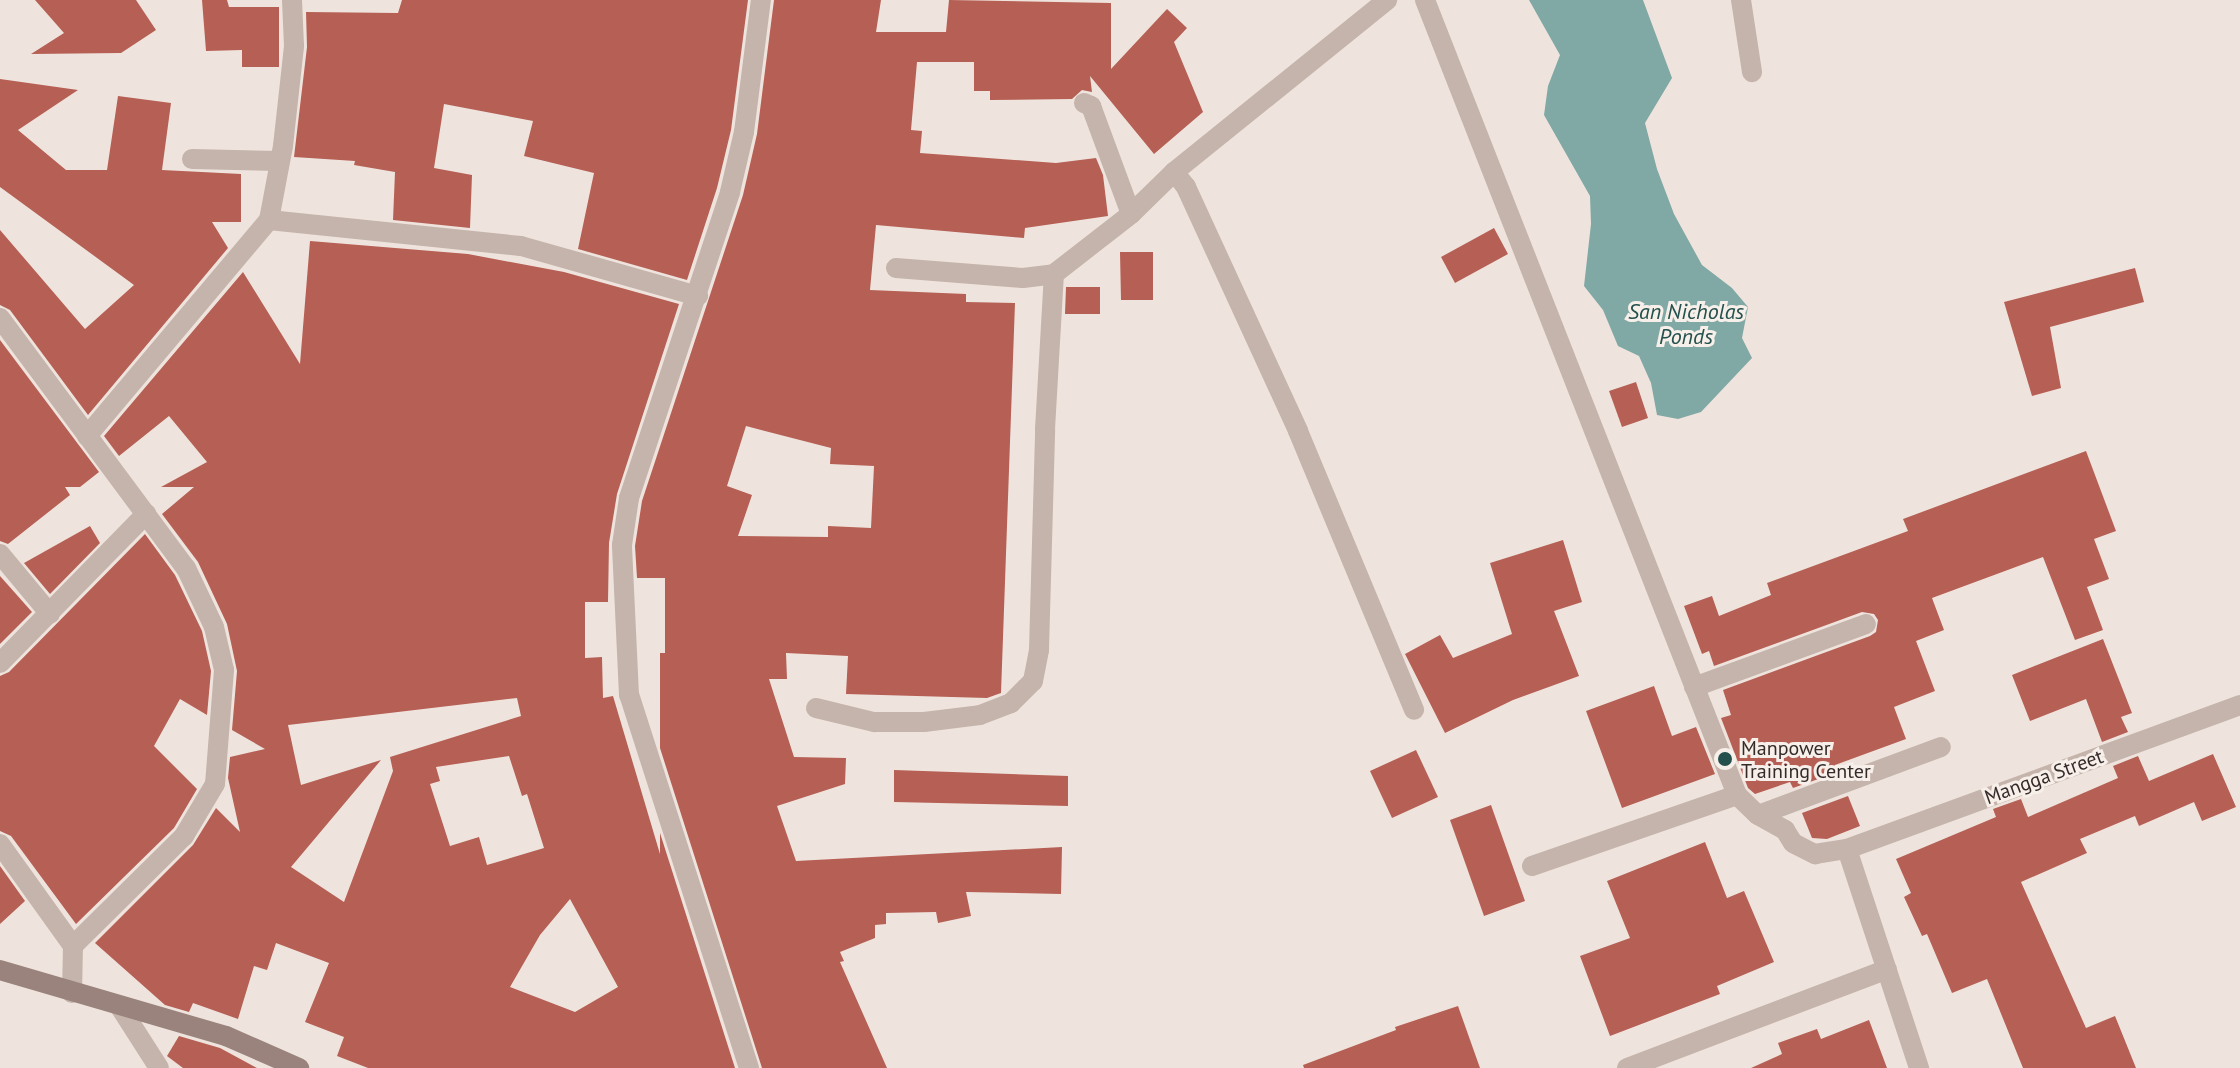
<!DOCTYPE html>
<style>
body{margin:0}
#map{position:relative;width:2240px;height:1068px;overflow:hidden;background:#efe4dd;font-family:"PT Sans",sans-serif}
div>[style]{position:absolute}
.water>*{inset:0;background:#80a8a5}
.building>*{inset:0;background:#b65f54}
.lane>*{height:20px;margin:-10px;padding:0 10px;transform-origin:10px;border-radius:10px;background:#c5b4ab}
.street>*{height:20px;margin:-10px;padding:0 10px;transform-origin:10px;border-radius:10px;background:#c5b4ab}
.secondary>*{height:20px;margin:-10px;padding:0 10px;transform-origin:10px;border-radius:10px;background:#99837c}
.dots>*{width:22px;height:22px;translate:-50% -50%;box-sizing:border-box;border:4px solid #f7efe9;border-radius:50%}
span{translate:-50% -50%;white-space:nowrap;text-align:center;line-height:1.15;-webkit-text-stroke:6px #f7efe9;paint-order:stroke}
.poi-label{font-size:20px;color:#342b29}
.left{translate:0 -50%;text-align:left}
.street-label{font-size:20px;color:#342b29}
.water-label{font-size:22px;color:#24504d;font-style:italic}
</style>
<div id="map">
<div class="water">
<i style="clip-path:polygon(1529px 0,1643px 0,1672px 78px,1645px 123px,1657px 169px,1674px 214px,1702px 265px,1732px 288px,1748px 307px,1742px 338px,1752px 358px,1701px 412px,1678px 419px,1657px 415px,1651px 383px,1639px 356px,1618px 346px,1603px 310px,1584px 286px,1591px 224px,1590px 196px,1544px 115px,1548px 86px,1560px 55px)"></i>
</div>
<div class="building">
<i style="clip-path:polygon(35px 0,136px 0,156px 30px,121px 53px,31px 54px,64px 33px)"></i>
<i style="clip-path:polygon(202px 0,227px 0,229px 7px,279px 7px,279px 67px,242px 67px,242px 50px,206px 51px)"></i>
<i style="clip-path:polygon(402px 0,748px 0,731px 130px,717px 188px,687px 280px,578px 249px,594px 173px,524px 156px,533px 121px,444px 104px,434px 168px,472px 175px,470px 228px,393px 220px,395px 172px,354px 165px,355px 161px,294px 157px,307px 47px,306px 12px,398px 13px)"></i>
<i style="clip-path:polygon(evenodd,774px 0,881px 0,876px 32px,946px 32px,949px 0,1111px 3px,1111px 69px,1167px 9px,1187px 28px,1174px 42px,1203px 112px,1154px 154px,1090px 76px,1092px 92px,1082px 90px,1072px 99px,990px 100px,990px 91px,974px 91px,974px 62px,917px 62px,911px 130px,922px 131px,920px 153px,1056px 163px,1096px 158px,1103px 175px,1108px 216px,1025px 228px,1024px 238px,876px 225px,870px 290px,966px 294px,966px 302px,1015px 303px,1001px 693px,987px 698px,846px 694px,848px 656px,786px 653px,787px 679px,769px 679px,794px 757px,846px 758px,845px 784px,777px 806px,796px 861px,1062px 847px,1061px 894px,966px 892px,971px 916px,938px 923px,936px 912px,886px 913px,886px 924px,875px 925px,875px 938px,840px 952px,844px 961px,840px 962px,887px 1068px,762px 1068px,660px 748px,660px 653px,665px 653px,665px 578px,637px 578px,635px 546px,642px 501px,743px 195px,757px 134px,774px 0,746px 426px,831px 448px,830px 464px,874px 466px,871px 528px,828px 526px,828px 537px,738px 536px,752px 495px,727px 486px,746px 426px)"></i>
<i style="clip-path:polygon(0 79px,78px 90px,18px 130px,66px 170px,107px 170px,118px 96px,171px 103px,162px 170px,241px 174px,241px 222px,212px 222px,228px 248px,88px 415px,10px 310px,0 305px,0 230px,85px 329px,134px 285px,0 187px)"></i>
<i style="clip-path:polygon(1494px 228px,1508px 254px,1455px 283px,1441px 257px)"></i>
<i style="clip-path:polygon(evenodd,310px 241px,468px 254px,564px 272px,679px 304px,617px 494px,609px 543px,608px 602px,585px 602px,585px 658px,602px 657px,603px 698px,613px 696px,660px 854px,660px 833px,735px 1068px,368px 1068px,337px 1056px,344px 1037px,305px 1022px,329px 963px,276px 943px,267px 970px,254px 966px,238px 1019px,193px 1003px,189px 1012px,165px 1005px,95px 943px,193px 845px,216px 808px,240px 832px,228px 778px,230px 757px,265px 749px,232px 730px,237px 671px,227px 624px,198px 562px,162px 514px,194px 487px,161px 487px,207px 462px,169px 416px,119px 456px,104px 436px,243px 272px,300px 364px,310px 241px,517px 698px,521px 716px,390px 757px,393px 771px,344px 902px,291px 867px,381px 760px,301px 785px,288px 725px,517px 698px,310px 241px,509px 756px,522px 796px,527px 794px,544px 848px,487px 865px,479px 837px,450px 846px,430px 784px,440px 781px,436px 767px,509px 756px,310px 241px,570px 899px,618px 987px,575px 1012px,510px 987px,540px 935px,570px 899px)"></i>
<i style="clip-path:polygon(1120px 252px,1153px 252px,1153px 300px,1121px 300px)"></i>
<i style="clip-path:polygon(2135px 268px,2144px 302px,2050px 327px,2061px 388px,2032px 396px,2004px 302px)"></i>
<i style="clip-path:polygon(1066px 287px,1100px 287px,1100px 314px,1065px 314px)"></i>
<i style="clip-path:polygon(0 340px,99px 472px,80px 487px,65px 487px,70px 495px,8px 544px,0 541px)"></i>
<i style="clip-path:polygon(1636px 382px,1648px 418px,1622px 427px,1609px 391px)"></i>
<i style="clip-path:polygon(2086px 451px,2116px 531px,2094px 539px,2109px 579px,2087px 587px,2103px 630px,2075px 640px,2043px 557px,1932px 598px,1944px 630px,1916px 641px,1935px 691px,1894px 707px,1906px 739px,1835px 765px,1838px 772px,1793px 788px,1790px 782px,1755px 794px,1748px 788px,1721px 718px,1731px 715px,1723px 690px,1870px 636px,1876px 632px,1878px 620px,1874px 614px,1862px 612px,1714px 666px,1709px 651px,1702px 654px,1684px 606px,1712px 596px,1719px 616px,1771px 595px,1767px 583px,1908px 531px,1903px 519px)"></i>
<i style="clip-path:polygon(90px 526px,100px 543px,50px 594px,24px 563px)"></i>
<i style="clip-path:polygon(145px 534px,175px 575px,202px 631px,211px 671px,207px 715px,180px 699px,154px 746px,197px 789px,174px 828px,76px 924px,11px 836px,0 831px,0 676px,9px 672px)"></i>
<i style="clip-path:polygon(1563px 540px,1582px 602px,1554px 611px,1579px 676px,1513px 700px,1445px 733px,1405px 654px,1440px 635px,1453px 658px,1512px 634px,1490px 563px)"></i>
<i style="clip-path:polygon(0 576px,32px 612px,0 644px)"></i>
<i style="clip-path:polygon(2103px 639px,2132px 713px,2121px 717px,2128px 732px,2102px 742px,2086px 699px,2030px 721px,2012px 675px)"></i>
<i style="clip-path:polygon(1654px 686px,1672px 736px,1696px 727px,1715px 774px,1622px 808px,1586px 711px)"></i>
<i style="clip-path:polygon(1416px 750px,1438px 797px,1392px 818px,1370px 771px)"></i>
<i style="clip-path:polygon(2213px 754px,2236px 807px,2202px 821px,2194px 802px,2139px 826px,2135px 816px,2080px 839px,2087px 853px,2021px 882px,2086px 1028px,2115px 1016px,2136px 1068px,2023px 1068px,1987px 979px,1952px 993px,1927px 934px,1922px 936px,1904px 897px,1911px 893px,1896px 859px,1996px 817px,1993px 809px,2021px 799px,2028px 817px,2118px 778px,2113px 766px,2138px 756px,2149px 781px)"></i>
<i style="clip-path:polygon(894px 770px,1068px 776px,1068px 806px,894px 802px)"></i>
<i style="clip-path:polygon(1848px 796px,1860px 826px,1827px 839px,1812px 838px,1802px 813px)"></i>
<i style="clip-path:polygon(1491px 805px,1525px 901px,1484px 916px,1450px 820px)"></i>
<i style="clip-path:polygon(1705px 842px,1727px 898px,1744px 891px,1774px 962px,1717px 986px,1720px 994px,1610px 1036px,1580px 956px,1630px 938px,1607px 881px)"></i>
<i style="clip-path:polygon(0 866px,25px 901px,0 924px)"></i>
<i style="clip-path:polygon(1458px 1006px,1480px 1068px,1304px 1068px,1303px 1065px,1396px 1030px,1395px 1027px)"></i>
<i style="clip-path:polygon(1869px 1020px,1887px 1068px,1751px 1068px,1782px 1054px,1778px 1043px,1817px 1029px,1821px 1039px)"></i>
<i style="clip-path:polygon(179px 1036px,220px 1048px,257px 1068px,183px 1068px,167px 1056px)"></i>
</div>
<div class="lane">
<i style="left:1741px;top:0;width:73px;rotate:81.3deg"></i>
<i style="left:1174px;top:172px;width:19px;rotate:51deg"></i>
<i style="left:1186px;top:187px;width:268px;rotate:65.3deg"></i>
<i style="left:1298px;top:431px;width:302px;rotate:67.4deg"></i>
<i style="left:896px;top:268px;width:127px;rotate:4.5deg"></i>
<i style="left:1023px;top:278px;width:31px;rotate:-7deg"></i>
<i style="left:1694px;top:687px;width:183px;rotate:-20.1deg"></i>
<i style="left:816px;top:708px;width:60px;rotate:13.6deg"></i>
<i style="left:874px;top:722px;width:50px"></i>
<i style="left:924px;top:722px;width:56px;rotate:-7.1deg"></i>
<i style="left:980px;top:715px;width:33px;rotate:-21deg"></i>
<i style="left:1011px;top:703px;width:31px;rotate:-45deg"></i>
<i style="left:1033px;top:681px;width:32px;rotate:-79deg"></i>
<i style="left:1039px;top:650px;width:221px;rotate:-88.4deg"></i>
<i style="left:1045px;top:429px;width:155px;rotate:-86.7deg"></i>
<i style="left:1054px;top:274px;width:98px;rotate:-37.9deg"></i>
<i style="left:1758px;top:815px;width:195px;rotate:-20.4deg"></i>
</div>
<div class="street">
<i style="left:1425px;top:0;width:854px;rotate:68.57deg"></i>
<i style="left:1084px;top:103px;width:8px;rotate:23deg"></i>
<i style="left:1091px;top:106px;width:115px;rotate:69.7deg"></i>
<i style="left:1131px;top:214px;width:60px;rotate:-44.3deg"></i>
<i style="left:1174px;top:172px;width:274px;rotate:-38.9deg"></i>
<i style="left:192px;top:159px;width:87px;rotate:1.3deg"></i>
<i style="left:269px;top:220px;width:253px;rotate:5.9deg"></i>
<i style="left:521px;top:246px;width:184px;rotate:15.8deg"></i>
<i style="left:0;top:318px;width:312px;rotate:53.4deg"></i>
<i style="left:186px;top:568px;width:65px;rotate:64.6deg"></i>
<i style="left:214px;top:627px;width:44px;rotate:76.9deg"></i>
<i style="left:224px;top:670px;width:114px;rotate:94.5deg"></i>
<i style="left:215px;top:784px;width:61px;rotate:120.8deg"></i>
<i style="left:184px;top:836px;width:156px;rotate:135.3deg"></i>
<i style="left:73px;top:946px;width:47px;rotate:91.2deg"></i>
<i style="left:87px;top:436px;width:282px;rotate:-49.9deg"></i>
<i style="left:269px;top:220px;width:75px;rotate:-79.3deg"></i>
<i style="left:283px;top:146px;width:101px;rotate:-83.7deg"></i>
<i style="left:294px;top:46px;width:46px;rotate:-92.5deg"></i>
<i style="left:0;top:554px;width:78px;rotate:50.2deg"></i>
<i style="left:0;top:663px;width:209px;rotate:-45.6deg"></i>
<i style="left:0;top:844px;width:125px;rotate:54.4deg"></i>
<i style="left:1847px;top:849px;width:231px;rotate:71.8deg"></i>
<i style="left:1532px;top:866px;width:217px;rotate:-19.1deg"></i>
<i style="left:1737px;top:795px;width:29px;rotate:44deg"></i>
<i style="left:1758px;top:815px;width:31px;rotate:29deg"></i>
<i style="left:1785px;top:830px;width:15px;rotate:58deg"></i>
<i style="left:1793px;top:843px;width:25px;rotate:27deg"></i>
<i style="left:1815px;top:854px;width:32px;rotate:-9deg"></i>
<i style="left:1847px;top:849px;width:419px;rotate:-20.1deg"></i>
<i style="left:120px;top:1007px;width:72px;rotate:57.4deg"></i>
<i style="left:749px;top:1068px;width:392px;rotate:-107.8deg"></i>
<i style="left:629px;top:695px;width:150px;rotate:-92.7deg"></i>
<i style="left:622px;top:545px;width:48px;rotate:-81.5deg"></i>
<i style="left:629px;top:498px;width:322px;rotate:-71.7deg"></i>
<i style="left:730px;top:192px;width:62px;rotate:-76.9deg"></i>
<i style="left:744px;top:132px;width:133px;rotate:-82.7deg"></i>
<i style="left:1627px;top:1068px;width:278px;rotate:-20.8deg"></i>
</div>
<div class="secondary">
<i style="left:0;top:970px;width:235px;rotate:16.3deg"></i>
<i style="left:226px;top:1036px;width:80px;rotate:23.7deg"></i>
</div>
<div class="dots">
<i style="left:1725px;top:759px;background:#24504d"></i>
</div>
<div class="poi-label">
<span class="left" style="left:1741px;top:760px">Manpower<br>Training Center</span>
</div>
<div class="street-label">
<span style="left:2044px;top:777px;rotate:-20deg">Mangga Street</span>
</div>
<div class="water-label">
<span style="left:1686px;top:324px">San Nicholas<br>Ponds</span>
</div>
</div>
